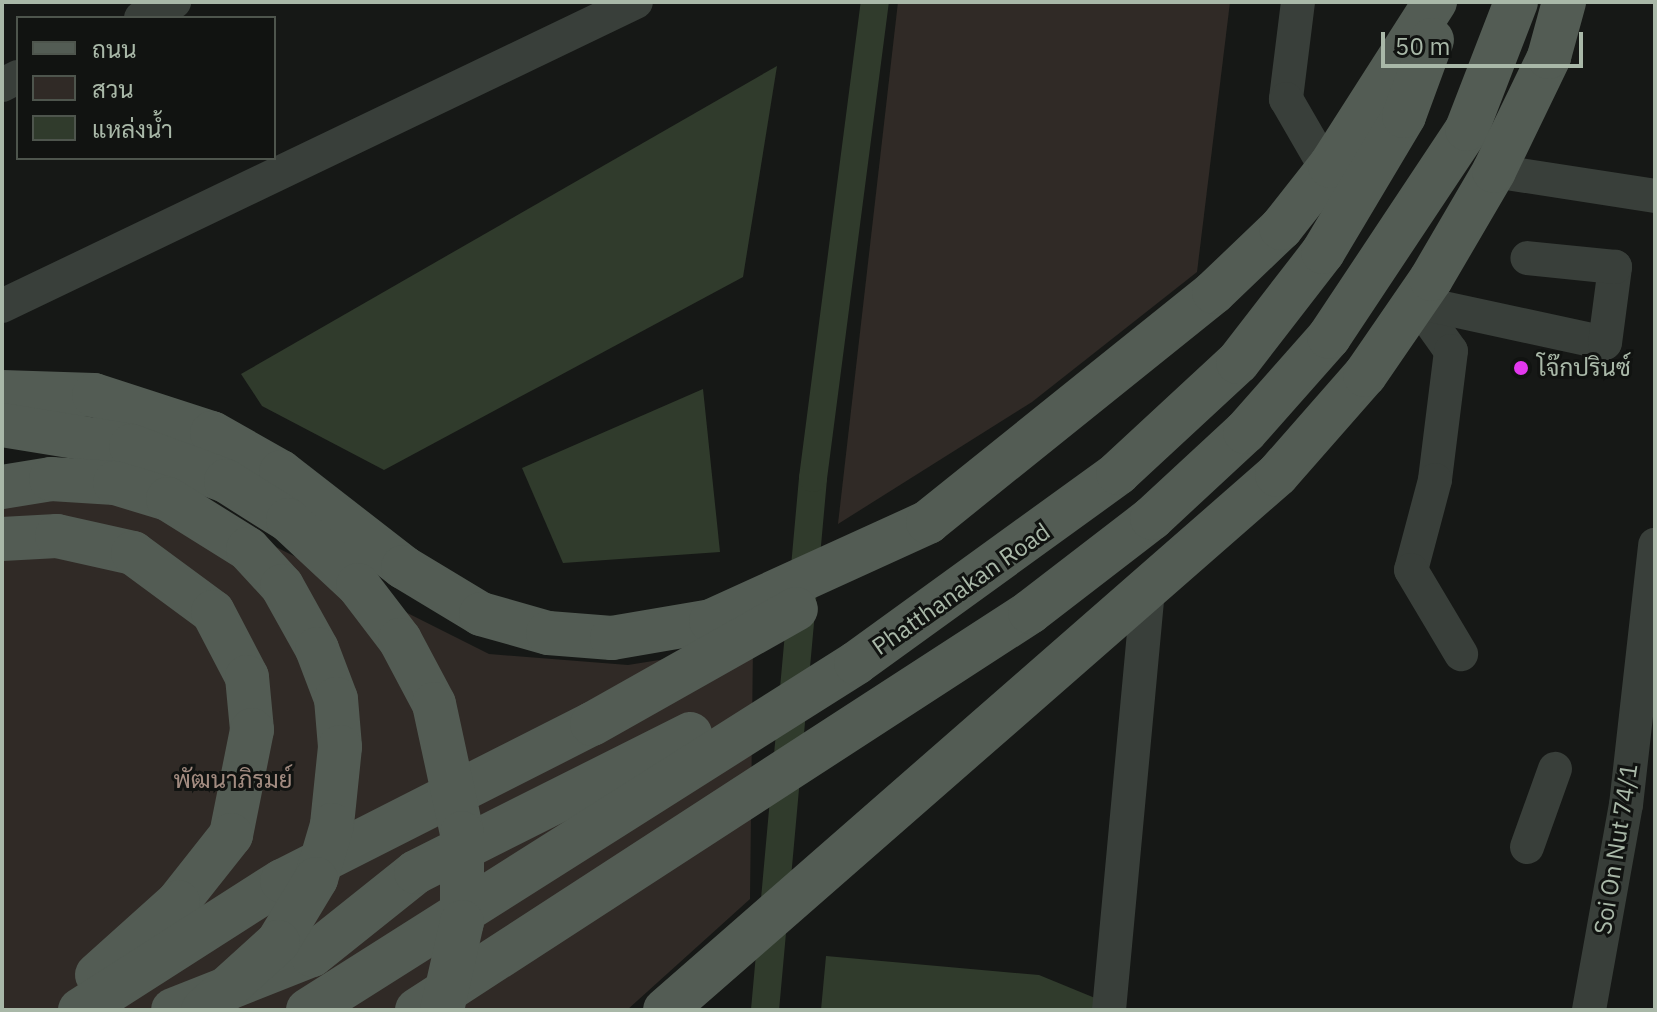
<!DOCTYPE html>
<meta charset="utf-8">
<style>
body{margin:0}
#map{position:relative;width:1657px;height:1012px;overflow:hidden;background:#161816;font-family:"IBM Plex Sans",Sarabun,sans-serif}
div>[style]{position:absolute}
.green>*{inset:0;background:#302a26}
.water>*{inset:0;background:#303b2c}
.canal>*{height:28px;margin:-14px;padding:0 14px;transform-origin:14px;border-radius:14px;background:#303b2c}
.minor>*{height:34px;margin:-17px;padding:0 17px;transform-origin:17px;border-radius:17px;background:#393f3a}
.major>*{height:44px;margin:-22px;padding:0 22px;transform-origin:22px;border-radius:22px;background:#535c54}
.major-bridge>*{height:44px;margin:-22px;padding:0 22px;transform-origin:22px;border-radius:22px;background:#535c54}
.dots>*{width:22px;height:22px;translate:-50% -50%;box-sizing:border-box;border:4px solid #111311;border-radius:50%}
span{translate:-50% -50%;white-space:nowrap;text-align:center;line-height:1.15;-webkit-text-stroke:6px #111311;paint-order:stroke}
.poi-label{font-size:24px;color:#a9b8a8}
.left{translate:0 -50%;text-align:left}
.street-label{font-size:24px;color:#a9b8a8}
.park-label{font-size:24px;color:#a28b80}
.frame{position:absolute;inset:0;border:4px solid #a9b8a8;pointer-events:none}
.legend{position:absolute;left:16px;top:16px;width:260px;height:144px;box-sizing:border-box;background:#111311;border:2px solid #4e554d;margin:0;padding:10px 14px;list-style:none;font-size:24px;color:#a9b8a8}
.legend li{display:flex;align-items:center;gap:16px;height:40px}
.legend b{width:40px;border:2px solid #4e554d}
.scale{position:absolute;left:1381px;top:32px;width:202px;height:36px;box-sizing:border-box;border:4px solid #a9b8a8;border-top:0;padding-left:10px;font-size:24px;line-height:28px;white-space:nowrap;color:#a9b8a8;-webkit-text-stroke:6px #111311;paint-order:stroke}
</style>
<div id="map">
<div class="green">
<i style="clip-path:polygon(898px 2px,1230px 2px,1197px 272px,1032px 402px,838px 524px)"></i>
<i style="clip-path:polygon(2px 481px,222px 520px,489px 654px,628px 665px,753px 645px,750px 899px,627px 1010px,2px 1010px)"></i>
</div>
<div class="water">
<i style="clip-path:polygon(777px 66px,743px 277px,384px 470px,262px 406px,241px 374px)"></i>
<i style="clip-path:polygon(703px 389px,720px 552px,563px 563px,522px 468px)"></i>
<i style="clip-path:polygon(826px 956px,1039px 975px,1095px 998px,1093px 1010px,821px 1010px)"></i>
</div>
<div class="canal">
<i style="left:765px;top:1010px;width:534px;rotate:-84.84deg"></i>
<i style="left:813px;top:478px;width:480px;rotate:-82.6deg"></i>
</div>
<div class="minor">
<i style="left:1298px;top:2px;width:98px;rotate:97.1deg"></i>
<i style="left:1286px;top:99px;width:82px;rotate:60deg"></i>
<i style="left:141px;top:18px;width:37px;rotate:-26deg"></i>
<i style="left:2px;top:85px;width:18px;rotate:-27deg"></i>
<i style="left:1494px;top:171px;width:163px;rotate:8.8deg"></i>
<i style="left:1416px;top:302px;width:60px;rotate:54.5deg"></i>
<i style="left:1451px;top:351px;width:130px;rotate:97.1deg"></i>
<i style="left:1435px;top:480px;width:93px;rotate:104.9deg"></i>
<i style="left:1411px;top:570px;width:98px;rotate:59.2deg"></i>
<i style="left:1416px;top:302px;width:193px;rotate:12.2deg"></i>
<i style="left:1605px;top:343px;width:77px;rotate:-82.5deg"></i>
<i style="left:1615px;top:267px;width:88px;rotate:-174.2deg"></i>
<i style="left:2px;top:306px;width:703px;rotate:-25.62deg"></i>
<i style="left:1527px;top:847px;width:83px;rotate:-70.3deg"></i>
<i style="left:1109px;top:1010px;width:420px;rotate:-84.7deg"></i>
<i style="left:1589px;top:1010px;width:208px;rotate:-79.8deg"></i>
<i style="left:1626px;top:805px;width:262px;rotate:-83.6deg"></i>
</div>
<div class="major">
<i style="left:2px;top:392px;width:92px;rotate:1.9deg"></i>
<i style="left:94px;top:395px;width:124px;rotate:17.9deg"></i>
<i style="left:212px;top:433px;width:79px;rotate:29.5deg"></i>
<i style="left:281px;top:472px;width:155px;rotate:37.9deg"></i>
<i style="left:403px;top:567px;width:91px;rotate:31.1deg"></i>
<i style="left:481px;top:614px;width:70px;rotate:15.8deg"></i>
<i style="left:548px;top:633px;width:64px;rotate:4.5deg"></i>
<i style="left:612px;top:638px;width:100px;rotate:-9.7deg"></i>
<i style="left:711px;top:621px;width:239px;rotate:-24.5deg"></i>
<i style="left:928px;top:522px;width:367px;rotate:-38.8deg"></i>
<i style="left:1214px;top:292px;width:93px;rotate:-43.7deg"></i>
<i style="left:1281px;top:228px;width:79px;rotate:-51.7deg"></i>
<i style="left:1330px;top:166px;width:195px;rotate:-57.4deg"></i>
<i style="left:2px;top:425px;width:131px;rotate:9.2deg"></i>
<i style="left:2px;top:539px;width:55px;rotate:-3.1deg"></i>
<i style="left:57px;top:536px;width:78px;rotate:12.6deg"></i>
<i style="left:133px;top:553px;width:99px;rotate:36.4deg"></i>
<i style="left:213px;top:612px;width:73px;rotate:62.4deg"></i>
<i style="left:247px;top:677px;width:53px;rotate:84.6deg"></i>
<i style="left:252px;top:730px;width:107px;rotate:101.3deg"></i>
<i style="left:231px;top:835px;width:85px;rotate:128.3deg"></i>
<i style="left:178px;top:902px;width:109px;rotate:138deg"></i>
<i style="left:80px;top:1010px;width:240px;rotate:-32.6deg"></i>
<i style="left:282px;top:881px;width:347px;rotate:-26.9deg"></i>
<i style="left:592px;top:724px;width:234px;rotate:-29.4deg"></i>
<i style="left:173px;top:1010px;width:149px;rotate:-21.6deg"></i>
<i style="left:312px;top:955px;width:133px;rotate:-38.6deg"></i>
<i style="left:416px;top:872px;width:307px;rotate:-26.7deg"></i>
<i style="left:308px;top:1010px;width:649px;rotate:-32.34deg"></i>
<i style="left:856px;top:663px;width:324px;rotate:-35.9deg"></i>
<i style="left:1118px;top:473px;width:163px;rotate:-42.8deg"></i>
<i style="left:1238px;top:362px;width:139px;rotate:-52.3deg"></i>
<i style="left:1323px;top:252px;width:158px;rotate:-59.2deg"></i>
<i style="left:1404px;top:116px;width:81px;rotate:-69.8deg"></i>
<i style="left:417px;top:1010px;width:731px;rotate:-32.99deg"></i>
<i style="left:1030px;top:612px;width:154px;rotate:-37.6deg"></i>
<i style="left:1152px;top:518px;width:127px;rotate:-42.8deg"></i>
<i style="left:1245px;top:432px;width:127px;rotate:-48.5deg"></i>
<i style="left:1329px;top:337px;width:250px;rotate:-56.4deg"></i>
<i style="left:1467px;top:129px;width:136px;rotate:-68.9deg"></i>
<i style="left:665px;top:1010px;width:813px;rotate:-41.16deg"></i>
<i style="left:1277px;top:475px;width:133px;rotate:-48.7deg"></i>
<i style="left:1365px;top:375px;width:116px;rotate:-55.5deg"></i>
<i style="left:1431px;top:279px;width:125px;rotate:-59.7deg"></i>
<i style="left:1494px;top:171px;width:127px;rotate:-64.2deg"></i>
<i style="left:1549px;top:57px;width:57px;rotate:-74.7deg"></i>
</div>
<div class="major-bridge">
<i style="left:131px;top:446px;width:101px;rotate:20.2deg"></i>
<i style="left:226px;top:481px;width:73px;rotate:32.2deg"></i>
<i style="left:288px;top:520px;width:96px;rotate:42.9deg"></i>
<i style="left:358px;top:585px;width:69px;rotate:52.6deg"></i>
<i style="left:400px;top:640px;width:72px;rotate:62deg"></i>
<i style="left:434px;top:704px;width:132px;rotate:77.8deg"></i>
<i style="left:462px;top:833px;width:89px;rotate:90deg"></i>
<i style="left:462px;top:922px;width:90px;rotate:102.8deg"></i>
<i style="left:2px;top:487px;width:50px;rotate:-9.3deg"></i>
<i style="left:51px;top:479px;width:64px;rotate:3.6deg"></i>
<i style="left:115px;top:483px;width:55px;rotate:16.8deg"></i>
<i style="left:168px;top:499px;width:94px;rotate:32deg"></i>
<i style="left:248px;top:549px;width:50px;rotate:47.4deg"></i>
<i style="left:282px;top:586px;width:72px;rotate:60.9deg"></i>
<i style="left:317px;top:649px;width:53px;rotate:69.2deg"></i>
<i style="left:336px;top:699px;width:48px;rotate:85.2deg"></i>
<i style="left:340px;top:747px;width:78px;rotate:95.9deg"></i>
<i style="left:332px;top:825px;width:56px;rotate:106.5deg"></i>
<i style="left:316px;top:879px;width:74px;rotate:121.1deg"></i>
<i style="left:278px;top:942px;width:101px;rotate:137.8deg"></i>
</div>
<div class="dots">
<i style="left:1521px;top:368px;background:#e338ee"></i>
</div>
<div class="poi-label">
<span class="left" style="left:1537px;top:368px">โจ๊กปรินซ์</span>
</div>
<div class="street-label">
<span style="left:961px;top:589px;rotate:-35deg">Phatthanakan Road</span>
<span style="left:1616px;top:849px;rotate:-81deg">Soi On Nut 74/1</span>
</div>
<div class="park-label">
<span style="left:233px;top:780px">พัฒนาภิรมย์</span>
</div>
<div class="frame"></div>
<ul class="legend">
<li><b style="height:10px;background:#535c54"></b>ถนน</li>
<li><b style="height:22px;background:#302a26"></b>สวน</li>
<li><b style="height:22px;background:#303b2c"></b>แหล่งน้ำ</li>
</ul>
<div class="scale">50 m</div>
</div>
